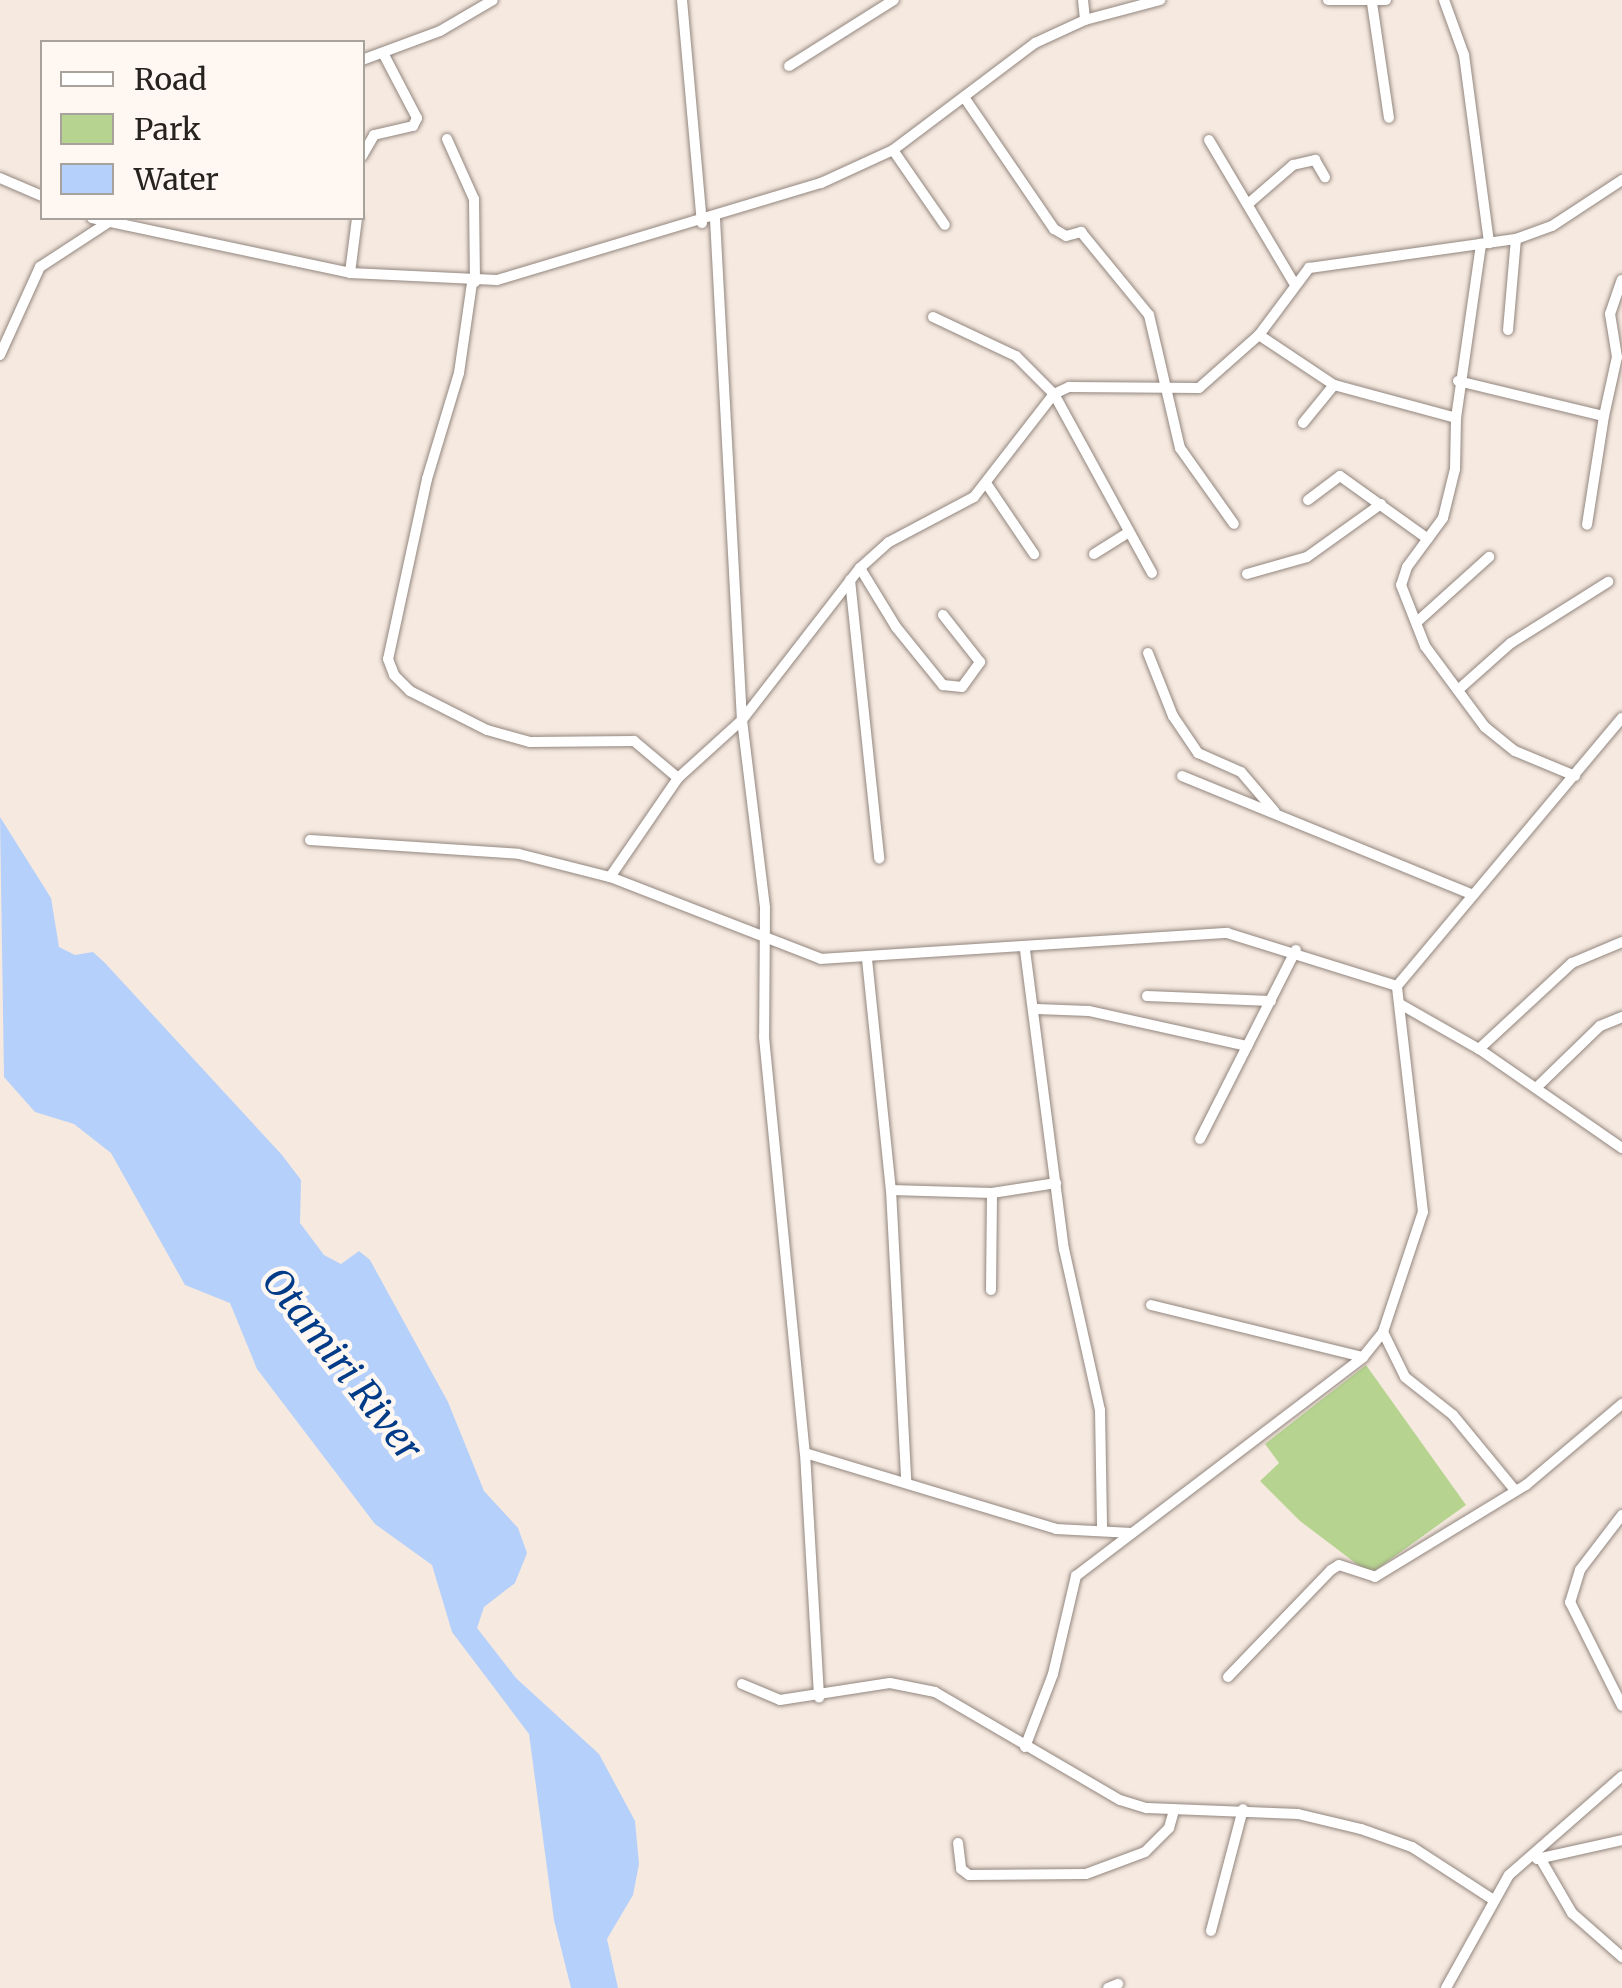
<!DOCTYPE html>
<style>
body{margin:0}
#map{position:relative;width:1622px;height:1988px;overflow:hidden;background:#f6e9e0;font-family:Merriweather,serif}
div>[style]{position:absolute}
.green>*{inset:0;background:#b6d490}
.water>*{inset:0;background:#b5d1fb}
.roads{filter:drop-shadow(0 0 2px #92867e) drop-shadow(0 0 2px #92867e)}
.street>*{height:10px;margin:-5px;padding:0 5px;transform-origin:5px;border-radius:5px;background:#fff}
span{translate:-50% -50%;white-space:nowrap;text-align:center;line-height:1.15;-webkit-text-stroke:9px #fff7f2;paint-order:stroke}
.water-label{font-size:38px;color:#003b88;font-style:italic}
.legend{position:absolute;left:40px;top:40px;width:325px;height:180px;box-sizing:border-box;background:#fff7f2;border:2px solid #a8a29d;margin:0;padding:12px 18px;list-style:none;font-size:30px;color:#26221e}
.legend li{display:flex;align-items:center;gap:20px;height:50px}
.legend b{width:50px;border:2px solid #a8a29d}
</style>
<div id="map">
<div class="green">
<i style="clip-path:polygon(1366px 1365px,1466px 1505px,1370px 1574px,1300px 1521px,1260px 1481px,1279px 1463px,1265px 1444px)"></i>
</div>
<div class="water">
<i style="clip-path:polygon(0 817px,51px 898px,59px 947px,75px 955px,93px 952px,105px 963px,282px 1155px,301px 1180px,300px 1223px,324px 1255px,341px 1264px,359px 1251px,370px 1260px,448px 1402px,484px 1491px,518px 1528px,527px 1553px,515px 1583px,484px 1607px,477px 1628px,516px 1678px,599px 1754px,635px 1821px,639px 1864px,633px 1895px,607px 1939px,618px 1988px,571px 1988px,554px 1920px,529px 1734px,452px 1632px,432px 1565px,375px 1524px,257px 1369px,230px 1303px,185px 1285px,111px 1153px,74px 1124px,35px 1112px,4px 1077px)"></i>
</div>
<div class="roads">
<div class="street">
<i style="left:682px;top:0;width:224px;rotate:84.9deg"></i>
<i style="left:1083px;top:0;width:20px;rotate:84deg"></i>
<i style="left:1328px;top:0;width:58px"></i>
<i style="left:1444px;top:0;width:59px;rotate:70deg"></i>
<i style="left:1464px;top:55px;width:190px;rotate:82.4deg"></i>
<i style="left:1372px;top:3px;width:116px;rotate:81.6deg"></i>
<i style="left:362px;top:60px;width:83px;rotate:-20.4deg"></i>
<i style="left:440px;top:31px;width:61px;rotate:-30.3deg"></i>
<i style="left:789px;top:66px;width:124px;rotate:-32.2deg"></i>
<i style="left:964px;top:97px;width:160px;rotate:55.7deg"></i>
<i style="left:1054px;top:229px;width:14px;rotate:30deg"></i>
<i style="left:1066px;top:236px;width:16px;rotate:-15deg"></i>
<i style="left:1081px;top:232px;width:107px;rotate:50.7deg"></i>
<i style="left:1149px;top:315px;width:137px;rotate:76.9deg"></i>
<i style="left:1180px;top:448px;width:93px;rotate:54.6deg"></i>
<i style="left:447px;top:139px;width:66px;rotate:65.8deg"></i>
<i style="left:474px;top:199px;width:83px;rotate:89.3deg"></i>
<i style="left:1209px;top:140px;width:166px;rotate:59.3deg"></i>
<i style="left:893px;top:150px;width:91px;rotate:55.3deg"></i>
<i style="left:362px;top:156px;width:24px;rotate:-60deg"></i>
<i style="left:374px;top:135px;width:40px;rotate:-13deg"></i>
<i style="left:413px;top:126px;width:9px;rotate:-63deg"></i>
<i style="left:417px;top:118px;width:71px;rotate:-117.6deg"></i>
<i style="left:0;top:178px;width:46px;rotate:23.2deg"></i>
<i style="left:1248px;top:204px;width:60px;rotate:-40.9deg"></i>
<i style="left:1293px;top:165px;width:23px;rotate:-13deg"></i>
<i style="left:1315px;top:160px;width:20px;rotate:60deg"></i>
<i style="left:92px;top:218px;width:264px;rotate:12deg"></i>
<i style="left:350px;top:273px;width:147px;rotate:2.7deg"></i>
<i style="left:497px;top:280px;width:338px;rotate:-16.7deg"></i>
<i style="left:821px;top:183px;width:79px;rotate:-24.6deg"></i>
<i style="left:893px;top:150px;width:178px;rotate:-37deg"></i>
<i style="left:1035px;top:43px;width:55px;rotate:-24.7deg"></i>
<i style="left:1085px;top:20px;width:78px;rotate:-14.9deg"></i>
<i style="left:715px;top:219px;width:502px;rotate:86.92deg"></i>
<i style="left:742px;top:720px;width:189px;rotate:83deg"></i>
<i style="left:765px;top:908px;width:129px;rotate:90.4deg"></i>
<i style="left:764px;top:1037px;width:418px;rotate:84.4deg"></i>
<i style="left:805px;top:1453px;width:245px;rotate:86.7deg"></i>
<i style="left:350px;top:273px;width:55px;rotate:-82.7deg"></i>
<i style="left:472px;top:283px;width:91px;rotate:98.2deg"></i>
<i style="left:459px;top:373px;width:111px;rotate:106.8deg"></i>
<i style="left:427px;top:479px;width:184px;rotate:102.2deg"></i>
<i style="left:388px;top:659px;width:17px;rotate:69deg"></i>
<i style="left:394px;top:675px;width:23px;rotate:45deg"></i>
<i style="left:410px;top:691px;width:86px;rotate:26.9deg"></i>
<i style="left:487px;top:730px;width:45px;rotate:15.6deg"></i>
<i style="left:530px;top:742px;width:104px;rotate:-0.6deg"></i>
<i style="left:634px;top:741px;width:57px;rotate:40.1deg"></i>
<i style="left:933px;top:317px;width:92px;rotate:25.2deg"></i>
<i style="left:1016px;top:356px;width:54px;rotate:45deg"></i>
<i style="left:1054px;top:394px;width:204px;rotate:61.3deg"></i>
<i style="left:1508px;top:330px;width:91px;rotate:-85deg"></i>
<i style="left:1516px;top:239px;width:38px;rotate:-20deg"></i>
<i style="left:1552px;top:226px;width:84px;rotate:-33.3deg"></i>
<i style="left:1259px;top:335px;width:90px;rotate:33.7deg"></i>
<i style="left:0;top:355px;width:97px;rotate:-65.6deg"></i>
<i style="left:40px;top:267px;width:90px;rotate:-33.2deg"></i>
<i style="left:1458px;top:381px;width:150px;rotate:13.5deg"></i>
<i style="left:1604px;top:416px;width:110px;rotate:98.9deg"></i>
<i style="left:1604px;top:416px;width:60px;rotate:-77.6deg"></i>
<i style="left:1617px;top:357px;width:44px;rotate:-99.2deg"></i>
<i style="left:1610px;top:314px;width:36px;rotate:-71deg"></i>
<i style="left:1456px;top:418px;width:51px;rotate:91.1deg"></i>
<i style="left:1455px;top:469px;width:50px;rotate:103.8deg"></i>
<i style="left:1443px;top:518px;width:61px;rotate:126.3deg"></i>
<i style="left:1407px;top:567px;width:19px;rotate:108deg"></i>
<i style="left:1401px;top:585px;width:66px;rotate:68.5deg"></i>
<i style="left:1425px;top:646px;width:101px;rotate:53.5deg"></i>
<i style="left:1485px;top:727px;width:38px;rotate:39deg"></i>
<i style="left:1515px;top:751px;width:65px;rotate:22.6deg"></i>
<i style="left:1303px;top:423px;width:49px;rotate:-50.8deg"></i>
<i style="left:1334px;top:385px;width:126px;rotate:15.1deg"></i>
<i style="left:1456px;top:418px;width:176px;rotate:-81.8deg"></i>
<i style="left:986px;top:483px;width:86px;rotate:55.9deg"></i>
<i style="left:1308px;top:500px;width:40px;rotate:-37deg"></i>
<i style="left:1340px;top:476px;width:108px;rotate:35.6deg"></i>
<i style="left:1094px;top:554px;width:39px;rotate:-32deg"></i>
<i style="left:860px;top:568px;width:69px;rotate:58.6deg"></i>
<i style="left:896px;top:627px;width:75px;rotate:51deg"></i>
<i style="left:943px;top:685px;width:19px;rotate:6deg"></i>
<i style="left:962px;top:687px;width:31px;rotate:-54deg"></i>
<i style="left:980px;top:662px;width:60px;rotate:-128.2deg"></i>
<i style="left:1247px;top:574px;width:62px;rotate:-15.8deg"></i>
<i style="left:1307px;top:557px;width:91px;rotate:-35.6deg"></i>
<i style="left:850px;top:580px;width:280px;rotate:84deg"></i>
<i style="left:1418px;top:621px;width:96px;rotate:-42deg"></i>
<i style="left:1148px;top:653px;width:68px;rotate:68.4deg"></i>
<i style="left:1173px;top:716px;width:45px;rotate:56deg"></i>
<i style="left:1198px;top:753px;width:47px;rotate:23.8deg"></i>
<i style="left:1241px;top:772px;width:52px;rotate:49.6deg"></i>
<i style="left:1458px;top:690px;width:71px;rotate:-41.6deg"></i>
<i style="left:1511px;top:643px;width:115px;rotate:-32.2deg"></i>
<i style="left:1182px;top:776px;width:314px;rotate:22.2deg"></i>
<i style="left:310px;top:840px;width:209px;rotate:3.8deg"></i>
<i style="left:519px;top:854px;width:94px;rotate:14.2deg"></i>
<i style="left:610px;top:877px;width:226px;rotate:21.2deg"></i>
<i style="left:821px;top:959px;width:407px;rotate:-3.7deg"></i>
<i style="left:1227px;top:933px;width:178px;rotate:17.3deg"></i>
<i style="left:610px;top:877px;width:120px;rotate:-55.5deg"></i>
<i style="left:678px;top:778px;width:86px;rotate:-42.2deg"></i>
<i style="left:742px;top:720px;width:192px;rotate:-52.2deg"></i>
<i style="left:860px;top:568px;width:39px;rotate:-42deg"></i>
<i style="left:889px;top:542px;width:96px;rotate:-27.9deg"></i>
<i style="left:974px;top:497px;width:130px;rotate:-52.2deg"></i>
<i style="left:1054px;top:394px;width:17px;rotate:-25deg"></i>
<i style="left:1069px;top:387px;width:130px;rotate:0.4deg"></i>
<i style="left:1199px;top:388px;width:80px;rotate:-41.5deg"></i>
<i style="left:1259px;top:335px;width:84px;rotate:-53.3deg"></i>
<i style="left:1309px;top:268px;width:209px;rotate:-8deg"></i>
<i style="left:1025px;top:950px;width:302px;rotate:82.6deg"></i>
<i style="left:1064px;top:1249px;width:165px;rotate:77.4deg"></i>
<i style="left:1100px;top:1410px;width:119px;rotate:89deg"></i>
<i style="left:867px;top:959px;width:232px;rotate:84.1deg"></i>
<i style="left:891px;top:1190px;width:291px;rotate:87deg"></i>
<i style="left:1147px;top:996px;width:124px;rotate:2.3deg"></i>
<i style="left:1400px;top:1004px;width:91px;rotate:29.7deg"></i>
<i style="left:1479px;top:1049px;width:174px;rotate:34.7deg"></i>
<i style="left:1037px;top:1009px;width:52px;rotate:2.2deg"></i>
<i style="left:1089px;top:1011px;width:162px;rotate:12.5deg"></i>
<i style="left:1479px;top:1049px;width:127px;rotate:-42.8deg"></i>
<i style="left:1572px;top:963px;width:54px;rotate:-22.8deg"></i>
<i style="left:1536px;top:1088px;width:89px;rotate:-44.1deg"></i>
<i style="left:1600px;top:1026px;width:24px;rotate:-22deg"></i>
<i style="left:1200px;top:1139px;width:212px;rotate:-63.1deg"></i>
<i style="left:891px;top:1190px;width:101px;rotate:1.7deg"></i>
<i style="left:992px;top:1193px;width:65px;rotate:-8.9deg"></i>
<i style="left:991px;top:1290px;width:97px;rotate:-89.4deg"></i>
<i style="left:1151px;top:1305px;width:218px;rotate:13.8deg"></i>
<i style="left:1383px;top:1332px;width:50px;rotate:63.9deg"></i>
<i style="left:1405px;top:1377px;width:61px;rotate:38.4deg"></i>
<i style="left:1453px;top:1415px;width:96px;rotate:50.5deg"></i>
<i style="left:805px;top:1453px;width:262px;rotate:16.8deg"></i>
<i style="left:1056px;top:1529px;width:76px;rotate:3deg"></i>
<i style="left:1622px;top:1515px;width:69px;rotate:127.4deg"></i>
<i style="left:1580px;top:1570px;width:34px;rotate:107deg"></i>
<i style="left:1570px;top:1602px;width:116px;rotate:63.4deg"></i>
<i style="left:1228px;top:1677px;width:149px;rotate:-46.1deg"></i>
<i style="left:1331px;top:1570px;width:9px;rotate:-32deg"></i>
<i style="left:1339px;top:1565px;width:38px;rotate:18deg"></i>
<i style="left:1375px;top:1577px;width:177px;rotate:-31.4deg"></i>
<i style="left:1526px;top:1485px;width:126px;rotate:-40.2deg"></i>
<i style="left:742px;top:1684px;width:41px;rotate:22.8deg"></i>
<i style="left:780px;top:1700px;width:111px;rotate:-8.8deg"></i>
<i style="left:890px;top:1683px;width:46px;rotate:11.3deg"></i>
<i style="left:935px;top:1692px;width:214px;rotate:30.3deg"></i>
<i style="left:1120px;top:1800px;width:28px;rotate:17deg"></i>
<i style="left:1147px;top:1808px;width:151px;rotate:2.3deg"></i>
<i style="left:1298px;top:1814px;width:65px;rotate:13.4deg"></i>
<i style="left:1361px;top:1829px;width:54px;rotate:19.4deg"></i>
<i style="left:1412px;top:1847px;width:95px;rotate:33deg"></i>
<i style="left:1025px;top:1747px;width:78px;rotate:-69deg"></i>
<i style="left:1053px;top:1674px;width:101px;rotate:-76.8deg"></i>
<i style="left:1076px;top:1576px;width:361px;rotate:-37.3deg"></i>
<i style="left:1363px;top:1357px;width:32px;rotate:-51deg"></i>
<i style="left:1383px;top:1332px;width:126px;rotate:-71.6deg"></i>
<i style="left:1423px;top:1212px;width:227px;rotate:-96.6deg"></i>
<i style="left:1397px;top:986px;width:350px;rotate:-50deg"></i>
<i style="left:958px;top:1843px;width:26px;rotate:83deg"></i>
<i style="left:961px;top:1869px;width:10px;rotate:37deg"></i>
<i style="left:969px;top:1875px;width:117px;rotate:-0.5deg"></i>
<i style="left:1086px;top:1874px;width:63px;rotate:-20.4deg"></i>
<i style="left:1145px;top:1852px;width:34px;rotate:-45deg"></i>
<i style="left:1169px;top:1828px;width:19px;rotate:-74deg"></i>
<i style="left:1540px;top:1858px;width:64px;rotate:59.8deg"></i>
<i style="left:1572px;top:1913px;width:67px;rotate:41.3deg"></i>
<i style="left:1537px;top:1859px;width:87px;rotate:-12.6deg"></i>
<i style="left:1211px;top:1931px;width:126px;rotate:-75.3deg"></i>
<i style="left:1108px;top:1988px;width:11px;rotate:-22deg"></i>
<i style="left:1446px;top:1988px;width:129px;rotate:-60.9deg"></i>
<i style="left:1509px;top:1875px;width:150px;rotate:-41.2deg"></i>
</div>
</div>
<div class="water-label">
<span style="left:342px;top:1364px;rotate:52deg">Otamiri River</span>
</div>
<ul class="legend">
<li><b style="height:12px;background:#fff"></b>Road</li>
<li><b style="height:28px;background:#b6d490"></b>Park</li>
<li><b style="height:28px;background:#b5d1fb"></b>Water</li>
</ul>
</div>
